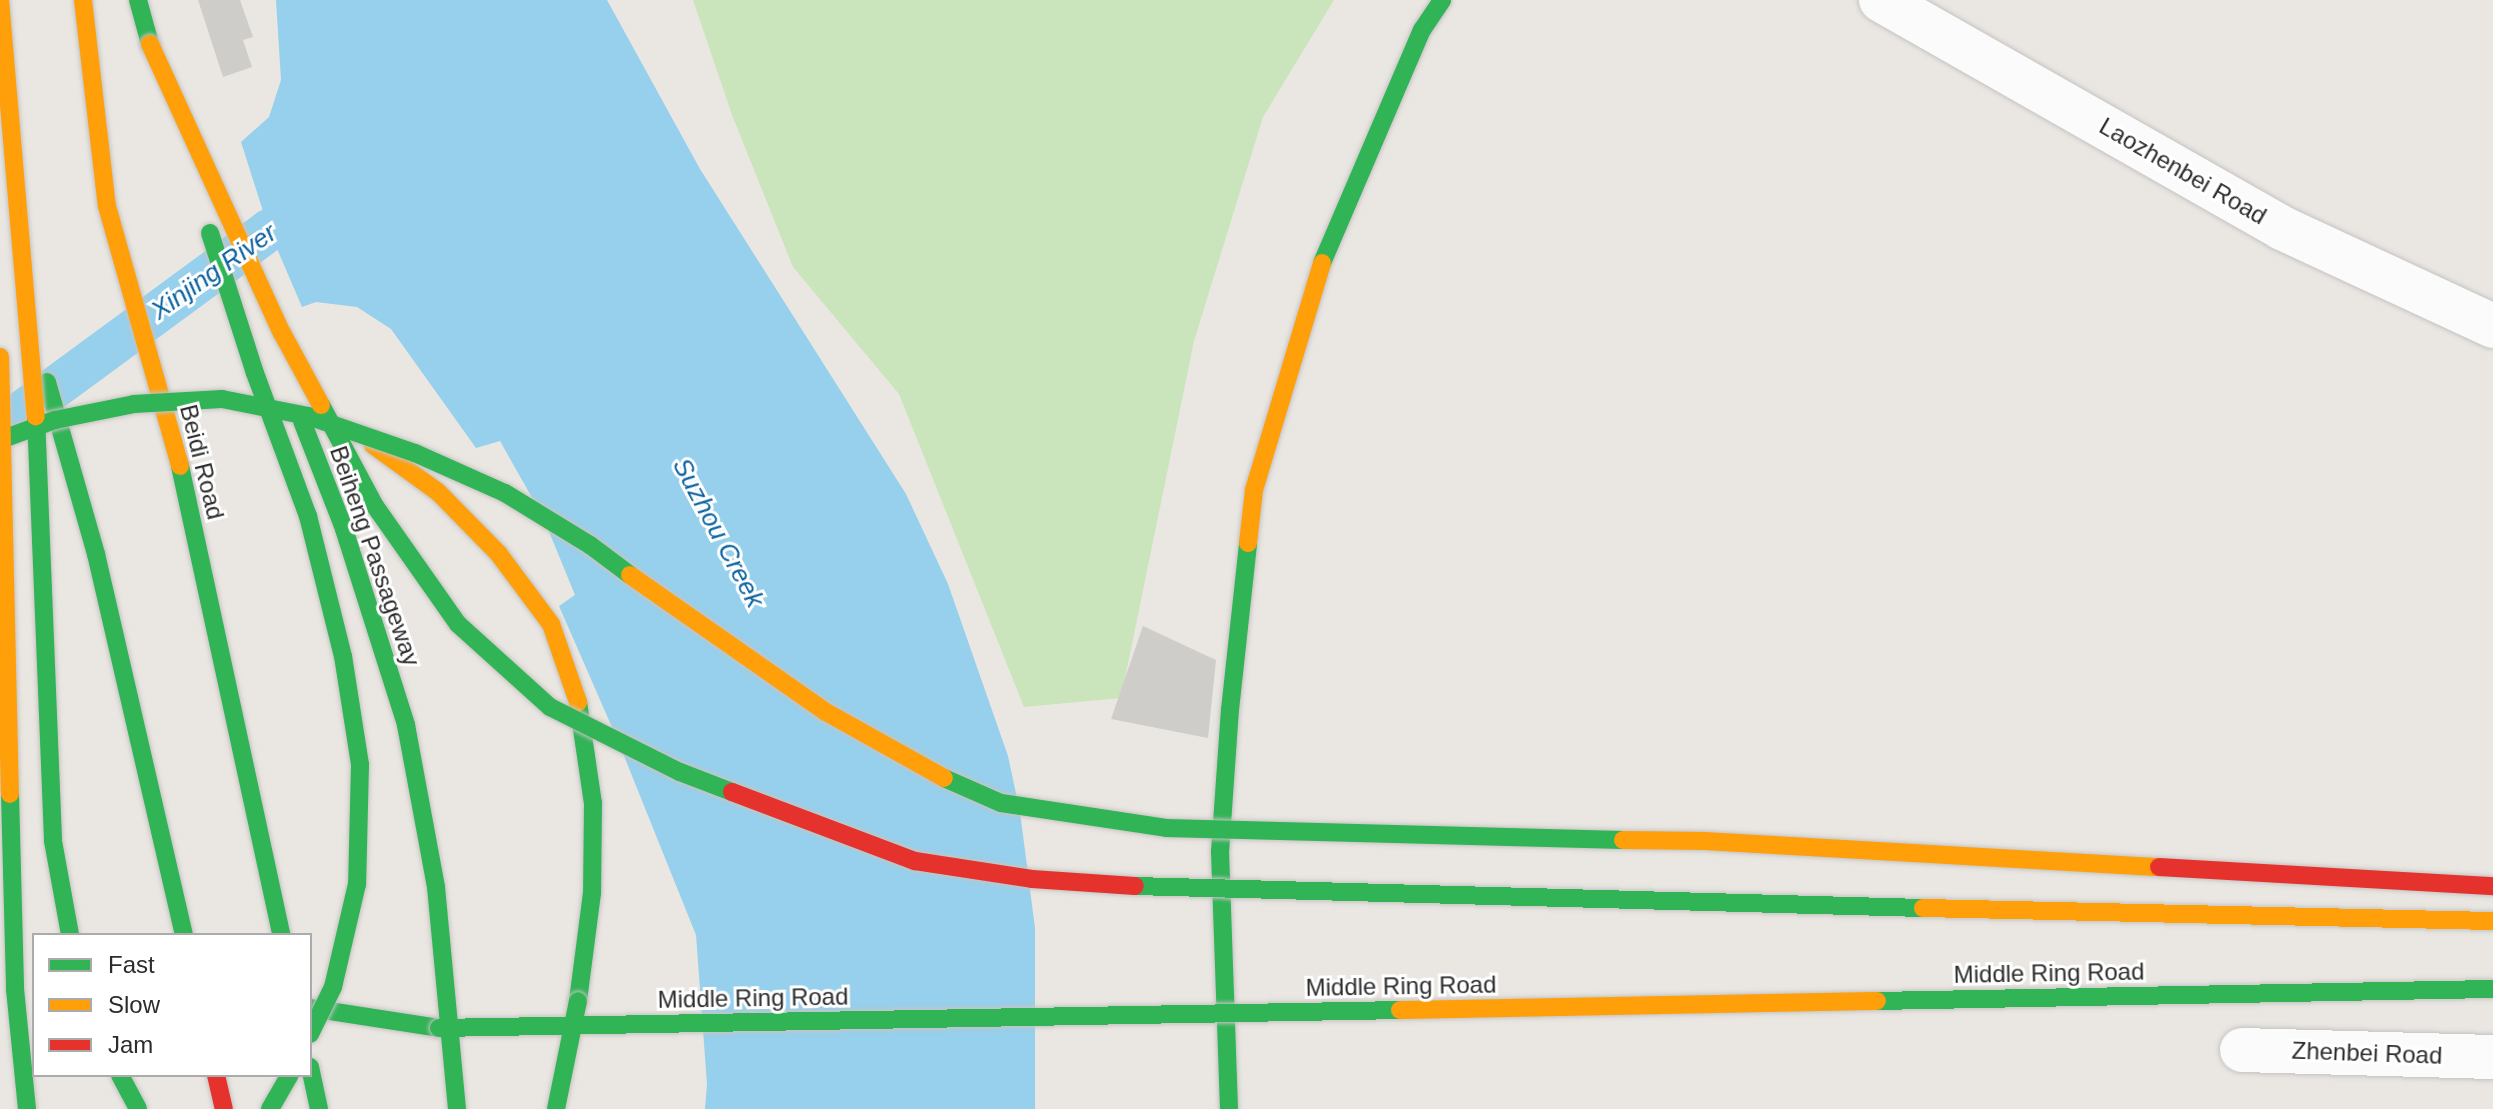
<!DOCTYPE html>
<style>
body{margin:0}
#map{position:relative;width:2493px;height:1109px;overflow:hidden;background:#eae7e2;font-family:Arial,sans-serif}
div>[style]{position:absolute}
.green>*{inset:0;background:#cae5bb}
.water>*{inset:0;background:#96d0ec}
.canal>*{height:42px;margin:-21px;padding:0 21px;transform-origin:21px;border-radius:21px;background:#96d0ec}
.building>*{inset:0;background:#cfcdc9}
.roads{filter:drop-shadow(0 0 2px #c4c3c3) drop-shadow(0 0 2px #c4c3c3)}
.street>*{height:44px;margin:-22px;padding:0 22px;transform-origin:22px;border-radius:22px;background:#fcfbfb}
.fast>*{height:18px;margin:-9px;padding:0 9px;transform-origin:9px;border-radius:9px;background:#30b455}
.slow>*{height:18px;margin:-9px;padding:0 9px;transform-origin:9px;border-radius:9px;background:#ff9f0a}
.jam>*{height:18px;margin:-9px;padding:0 9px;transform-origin:9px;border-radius:9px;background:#e5322d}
.bridges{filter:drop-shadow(0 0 2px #c6c4c2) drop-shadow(0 0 2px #c6c4c2)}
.fast-bridge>*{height:18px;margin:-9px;padding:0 9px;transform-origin:9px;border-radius:9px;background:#30b455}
.slow-bridge>*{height:18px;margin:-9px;padding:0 9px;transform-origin:9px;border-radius:9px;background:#ff9f0a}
.jam-bridge>*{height:18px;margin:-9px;padding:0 9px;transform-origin:9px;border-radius:9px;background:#e5322d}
span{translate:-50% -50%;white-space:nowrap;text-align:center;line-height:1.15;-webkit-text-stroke:6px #fff;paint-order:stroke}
.street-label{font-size:24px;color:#2c2c2c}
.water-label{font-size:26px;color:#0c63a0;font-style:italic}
.legend{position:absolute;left:32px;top:933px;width:280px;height:144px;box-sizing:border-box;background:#fff;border:2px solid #ababab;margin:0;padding:10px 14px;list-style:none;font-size:24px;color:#2c2c2c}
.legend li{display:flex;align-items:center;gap:16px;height:40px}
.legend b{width:40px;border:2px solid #ababab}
</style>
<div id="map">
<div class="green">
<i style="clip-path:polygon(693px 0,1334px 0,1263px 117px,1194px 341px,1121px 698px,1024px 707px,899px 394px,793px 267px,732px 115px)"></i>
</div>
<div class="water">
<i style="clip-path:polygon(276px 0,607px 0,700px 169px,906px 494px,948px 584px,1008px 756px,1020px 812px,1035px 928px,1035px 1109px,705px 1109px,707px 1084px,696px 935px,618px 741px,559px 606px,575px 595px,543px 517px,500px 441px,476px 448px,391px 329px,357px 307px,316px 302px,302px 307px,269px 230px,241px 142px,269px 117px,281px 80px)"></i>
</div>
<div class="canal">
<i style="left:23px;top:411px;width:305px;rotate:-36.3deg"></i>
<i style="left:269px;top:230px;width:57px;rotate:-26.1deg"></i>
</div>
<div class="building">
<i style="clip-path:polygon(198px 0,240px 0,253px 37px,243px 40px,252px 67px,223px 77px)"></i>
<i style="clip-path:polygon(1143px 626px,1216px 660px,1208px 738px,1111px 719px)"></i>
</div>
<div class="roads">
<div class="street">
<i style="left:1881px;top:0;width:461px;rotate:29.6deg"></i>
<i style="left:2282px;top:228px;width:233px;rotate:24.9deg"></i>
<i style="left:2242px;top:1050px;width:251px;rotate:1.6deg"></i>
</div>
<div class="fast">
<i style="left:138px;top:0;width:46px;rotate:74.7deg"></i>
<i style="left:1322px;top:263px;width:254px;rotate:-66.8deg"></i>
<i style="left:1422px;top:30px;width:36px;rotate:-56deg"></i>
<i style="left:47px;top:382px;width:179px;rotate:74.1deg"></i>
<i style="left:96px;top:554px;width:391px;rotate:77deg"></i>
<i style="left:180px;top:466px;width:480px;rotate:77.8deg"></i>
<i style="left:578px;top:702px;width:102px;rotate:81.6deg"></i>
<i style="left:593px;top:803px;width:90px;rotate:90.6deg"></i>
<i style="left:592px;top:893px;width:109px;rotate:97.4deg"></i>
<i style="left:310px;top:1008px;width:131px;rotate:8.8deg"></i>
<i style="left:310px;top:1067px;width:43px;rotate:77.9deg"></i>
<i style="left:120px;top:1075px;width:38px;rotate:62deg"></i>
<i style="left:270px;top:1109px;width:39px;rotate:-60deg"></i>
<i style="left:1229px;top:1109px;width:257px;rotate:-92deg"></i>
<i style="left:1220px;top:852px;width:142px;rotate:-86deg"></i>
<i style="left:1230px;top:710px;width:168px;rotate:-83.8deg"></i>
</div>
<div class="slow">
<i style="left:83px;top:0;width:207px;rotate:83.4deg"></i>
<i style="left:107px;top:206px;width:270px;rotate:74.3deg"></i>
<i style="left:373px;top:445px;width:80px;rotate:35.9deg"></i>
<i style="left:438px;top:492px;width:86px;rotate:45.5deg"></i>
<i style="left:498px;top:553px;width:89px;rotate:53.3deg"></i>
<i style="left:551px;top:624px;width:83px;rotate:70.9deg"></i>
<i style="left:1248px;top:543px;width:53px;rotate:-83.5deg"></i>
<i style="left:1254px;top:490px;width:237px;rotate:-73.3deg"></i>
</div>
<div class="jam">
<i style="left:216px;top:1075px;width:35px;rotate:77deg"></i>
</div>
</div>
<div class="bridges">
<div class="fast-bridge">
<i style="left:210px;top:233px;width:147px;rotate:72.2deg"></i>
<i style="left:255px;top:373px;width:153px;rotate:69.7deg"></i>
<i style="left:308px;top:516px;width:144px;rotate:76deg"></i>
<i style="left:343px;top:656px;width:110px;rotate:81.1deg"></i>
<i style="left:360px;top:765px;width:119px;rotate:91.4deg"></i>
<i style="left:357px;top:884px;width:106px;rotate:103.1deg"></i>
<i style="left:333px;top:987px;width:52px;rotate:116.1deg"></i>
<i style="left:321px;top:405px;width:115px;rotate:61.9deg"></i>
<i style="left:375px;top:506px;width:144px;rotate:54.9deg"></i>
<i style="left:458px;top:624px;width:124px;rotate:42.1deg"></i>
<i style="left:550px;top:707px;width:145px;rotate:26.6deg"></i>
<i style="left:680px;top:772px;width:56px;rotate:21deg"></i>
<i style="left:36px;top:416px;width:425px;rotate:87.7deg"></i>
<i style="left:53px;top:841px;width:96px;rotate:79.7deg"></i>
<i style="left:302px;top:421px;width:116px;rotate:68.7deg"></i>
<i style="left:344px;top:529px;width:206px;rotate:72.4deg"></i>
<i style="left:406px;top:725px;width:165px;rotate:79.5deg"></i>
<i style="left:436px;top:887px;width:223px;rotate:84.6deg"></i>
<i style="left:0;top:440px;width:59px;rotate:-20deg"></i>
<i style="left:55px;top:420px;width:81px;rotate:-11.4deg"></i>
<i style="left:134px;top:404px;width:88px;rotate:-3.3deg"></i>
<i style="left:222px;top:399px;width:88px;rotate:11.2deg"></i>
<i style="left:308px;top:416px;width:113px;rotate:19.1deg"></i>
<i style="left:415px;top:453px;width:98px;rotate:24deg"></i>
<i style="left:505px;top:493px;width:100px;rotate:31.5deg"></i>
<i style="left:590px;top:545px;width:50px;rotate:36.9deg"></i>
<i style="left:944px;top:778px;width:62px;rotate:23.7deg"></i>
<i style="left:1001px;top:803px;width:167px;rotate:8.6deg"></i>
<i style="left:1166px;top:828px;width:457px;rotate:1.5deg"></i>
<i style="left:10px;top:794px;width:195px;rotate:88.5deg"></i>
<i style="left:15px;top:989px;width:121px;rotate:84.3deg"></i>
<i style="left:1135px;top:886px;width:788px;rotate:1.6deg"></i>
<i style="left:1877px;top:1001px;width:616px;rotate:-1.12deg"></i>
<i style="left:439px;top:1028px;width:961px;rotate:-1.07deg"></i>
<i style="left:556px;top:1109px;width:110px;rotate:-78.5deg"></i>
</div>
<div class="slow-bridge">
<i style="left:0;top:0;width:418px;rotate:85.1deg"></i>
<i style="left:150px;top:44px;width:318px;rotate:65.5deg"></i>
<i style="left:282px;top:333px;width:82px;rotate:61.6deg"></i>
<i style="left:0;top:357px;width:437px;rotate:88.7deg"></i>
<i style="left:630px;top:575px;width:239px;rotate:35deg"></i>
<i style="left:826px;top:712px;width:135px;rotate:29.2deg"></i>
<i style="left:1623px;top:840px;width:82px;rotate:0.7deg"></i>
<i style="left:1705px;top:841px;width:455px;rotate:3.3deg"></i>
<i style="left:1923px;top:908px;width:570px;rotate:1.31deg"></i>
<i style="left:1400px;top:1010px;width:477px;rotate:-1.1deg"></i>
</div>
<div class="jam-bridge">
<i style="left:732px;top:792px;width:196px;rotate:20.7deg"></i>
<i style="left:915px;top:861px;width:118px;rotate:8.7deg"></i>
<i style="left:1032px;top:879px;width:103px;rotate:3.9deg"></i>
<i style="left:2159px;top:867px;width:335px;rotate:3.3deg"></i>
</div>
</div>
<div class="street-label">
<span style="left:2183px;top:171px;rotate:30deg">Laozhenbei Road</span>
<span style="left:202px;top:462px;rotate:76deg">Beidi Road</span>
<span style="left:375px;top:556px;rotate:71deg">Beiheng Passageway</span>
<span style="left:2049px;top:973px;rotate:-1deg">Middle Ring Road</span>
<span style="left:1401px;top:986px;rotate:-1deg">Middle Ring Road</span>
<span style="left:753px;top:998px;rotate:-1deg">Middle Ring Road</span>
<span style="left:2367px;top:1053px;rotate:2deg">Zhenbei Road</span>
</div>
<div class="water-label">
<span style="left:214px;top:272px;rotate:-35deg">Xinjing River</span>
<span style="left:718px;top:533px;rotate:62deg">Suzhou Creek</span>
</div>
<ul class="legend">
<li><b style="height:10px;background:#30b455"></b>Fast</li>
<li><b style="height:10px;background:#ff9f0a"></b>Slow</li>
<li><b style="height:10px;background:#e5322d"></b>Jam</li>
</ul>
</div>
